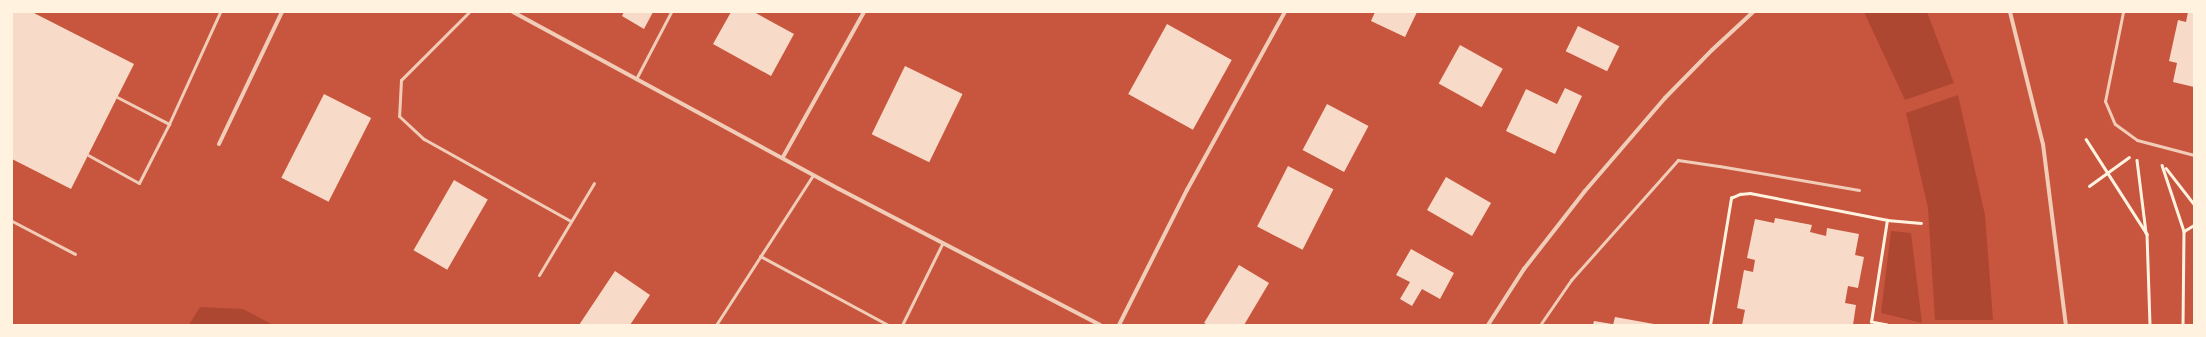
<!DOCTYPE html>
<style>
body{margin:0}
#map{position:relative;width:2206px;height:337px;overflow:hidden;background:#c8553d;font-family:"Times New Roman",serif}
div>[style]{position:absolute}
.green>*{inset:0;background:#ae4732}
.building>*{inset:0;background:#f7dbc8;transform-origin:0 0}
.path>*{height:2.5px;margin:-1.25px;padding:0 1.25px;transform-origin:1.25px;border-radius:1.25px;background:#fff3e0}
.service>*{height:3px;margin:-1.5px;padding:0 1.5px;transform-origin:1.5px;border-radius:1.5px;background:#f1ccb7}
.minor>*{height:4px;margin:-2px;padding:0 2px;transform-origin:2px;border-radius:2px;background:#f1ccb7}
span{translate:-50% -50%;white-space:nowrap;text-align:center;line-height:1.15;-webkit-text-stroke:4px #fff3e0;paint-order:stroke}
.frame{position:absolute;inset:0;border:13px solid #fff3e0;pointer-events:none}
</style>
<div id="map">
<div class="green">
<i style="clip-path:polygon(1864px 12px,1927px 12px,1954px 83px,1905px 100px)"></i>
<i style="clip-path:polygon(1958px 95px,1985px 215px,1993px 320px,1935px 320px,1928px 208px,1906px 113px)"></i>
<i style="clip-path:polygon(1891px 231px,1911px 233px,1922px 323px,1881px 313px)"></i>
<i style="clip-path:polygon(200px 307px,243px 309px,273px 325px,189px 325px)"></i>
</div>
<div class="building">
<i style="clip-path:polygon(12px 12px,32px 12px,134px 64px,71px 189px,12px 159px)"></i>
<i style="clip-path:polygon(624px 12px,653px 12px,644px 29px,622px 16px)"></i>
<i style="clip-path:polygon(731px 12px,754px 12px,794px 34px,771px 76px,713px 44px)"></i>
<i style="clip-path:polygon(1375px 12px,1417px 12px,1405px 37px,1371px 21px)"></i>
<i style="clip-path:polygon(2188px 12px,2194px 12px,2194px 87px,2173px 82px,2177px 63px,2169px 61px,2178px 20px,2186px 22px)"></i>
<i style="left:1167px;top:24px;width:74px;height:80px;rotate:29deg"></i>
<i style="left:1578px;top:26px;width:46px;height:28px;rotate:26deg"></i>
<i style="left:1460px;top:45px;width:49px;height:44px;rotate:29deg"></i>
<i style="left:905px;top:66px;width:64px;height:76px;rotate:26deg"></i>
<i style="clip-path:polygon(1565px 88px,1582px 96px,1555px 154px,1506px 131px,1526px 89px,1557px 104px)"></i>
<i style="left:324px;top:94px;width:53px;height:94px;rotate:27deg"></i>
<i style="left:1327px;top:104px;width:47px;height:52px;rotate:28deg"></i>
<i style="left:1288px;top:166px;width:51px;height:68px;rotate:27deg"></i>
<i style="left:1446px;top:177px;width:52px;height:38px;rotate:30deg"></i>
<i style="left:454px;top:180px;width:39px;height:81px;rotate:30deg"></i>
<i style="clip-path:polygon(1775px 218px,1812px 225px,1810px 232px,1826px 236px,1827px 228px,1859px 234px,1855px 255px,1864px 257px,1858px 288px,1848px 286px,1845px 303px,1856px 305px,1853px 325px,1742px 325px,1745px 310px,1737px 308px,1744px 270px,1753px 272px,1755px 260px,1747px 258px,1755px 219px,1774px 223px)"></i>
<i style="clip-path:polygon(1411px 249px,1454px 273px,1440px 299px,1422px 289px,1412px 306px,1400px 299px,1410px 282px,1396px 275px)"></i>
<i style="clip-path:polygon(1239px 265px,1269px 283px,1244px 325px,1208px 325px,1204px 323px)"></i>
<i style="clip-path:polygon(615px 271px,650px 295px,630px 325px,579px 325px)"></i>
<i style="clip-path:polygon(1615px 317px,1654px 324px,1654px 325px,1613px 325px)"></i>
<i style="clip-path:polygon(1594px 321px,1612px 324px,1612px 325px,1593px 325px)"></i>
</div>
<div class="path">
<i style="left:2086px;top:139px;width:113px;rotate:57.3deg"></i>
<i style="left:2147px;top:234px;width:91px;rotate:88.1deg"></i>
<i style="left:2137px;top:160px;width:73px;rotate:82.9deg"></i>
<i style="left:2162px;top:165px;width:70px;rotate:71.6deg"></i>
<i style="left:2184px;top:231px;width:94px;rotate:90.6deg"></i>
<i style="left:2166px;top:168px;width:46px;rotate:52.1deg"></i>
<i style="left:2089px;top:186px;width:49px;rotate:-35.9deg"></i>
<i style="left:2184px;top:231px;width:12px;rotate:-31deg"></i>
<i style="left:1710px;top:325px;width:129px;rotate:-80.6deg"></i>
<i style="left:1731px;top:198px;width:10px;rotate:-24deg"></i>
<i style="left:1740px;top:194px;width:10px;rotate:-6deg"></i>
<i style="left:1750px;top:193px;width:140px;rotate:11.1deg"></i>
<i style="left:1887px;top:325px;width:16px;rotate:-169deg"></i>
<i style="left:1871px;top:322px;width:103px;rotate:-81.1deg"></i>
<i style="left:1887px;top:220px;width:34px;rotate:5deg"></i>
</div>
<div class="service">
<i style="left:469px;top:12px;width:96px;rotate:135deg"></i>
<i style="left:401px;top:80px;width:36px;rotate:93deg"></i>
<i style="left:399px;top:116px;width:34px;rotate:43deg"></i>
<i style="left:424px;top:139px;width:168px;rotate:29.2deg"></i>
<i style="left:2123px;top:12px;width:91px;rotate:101.4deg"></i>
<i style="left:2105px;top:101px;width:25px;rotate:67deg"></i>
<i style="left:2115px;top:124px;width:27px;rotate:36deg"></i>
<i style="left:2137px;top:140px;width:59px;rotate:14.7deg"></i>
<i style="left:636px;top:79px;width:76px;rotate:-62.4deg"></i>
<i style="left:117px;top:97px;width:59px;rotate:27.4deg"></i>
<i style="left:88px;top:155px;width:58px;rotate:28.8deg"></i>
<i style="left:139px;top:183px;width:66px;rotate:-63deg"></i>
<i style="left:169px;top:124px;width:123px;rotate:-65.5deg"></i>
<i style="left:12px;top:221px;width:71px;rotate:27.6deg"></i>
<i style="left:760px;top:256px;width:145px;rotate:28.3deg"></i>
<i style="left:539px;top:275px;width:107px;rotate:-59.1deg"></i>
<i style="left:716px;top:325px;width:179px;rotate:-57.1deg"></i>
<i style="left:902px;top:325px;width:90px;rotate:-63.7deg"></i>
<i style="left:1540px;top:325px;width:55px;rotate:-55.4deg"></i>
<i style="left:1571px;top:280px;width:161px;rotate:-48.3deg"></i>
<i style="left:1678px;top:160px;width:41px;rotate:8.3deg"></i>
<i style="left:1719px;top:166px;width:142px;rotate:9.7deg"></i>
</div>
<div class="minor">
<i style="left:513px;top:12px;width:371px;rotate:28.5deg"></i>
<i style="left:839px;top:189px;width:294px;rotate:27.5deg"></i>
<i style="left:2010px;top:12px;width:136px;rotate:76deg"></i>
<i style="left:2043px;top:144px;width:182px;rotate:82.8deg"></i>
<i style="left:219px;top:144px;width:146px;rotate:-64.5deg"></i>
<i style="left:783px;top:157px;width:166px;rotate:-60.8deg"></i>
<i style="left:1119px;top:325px;width:151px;rotate:-63.3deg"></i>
<i style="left:1187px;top:190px;width:203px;rotate:-61.2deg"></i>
<i style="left:1488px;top:325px;width:67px;rotate:-57.3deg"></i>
<i style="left:1524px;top:269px;width:99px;rotate:-52deg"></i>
<i style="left:1585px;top:191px;width:123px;rotate:-49.3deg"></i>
<i style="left:1665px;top:98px;width:67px;rotate:-45.6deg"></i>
<i style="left:1712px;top:50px;width:56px;rotate:-42.8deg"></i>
</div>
<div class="frame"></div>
</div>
